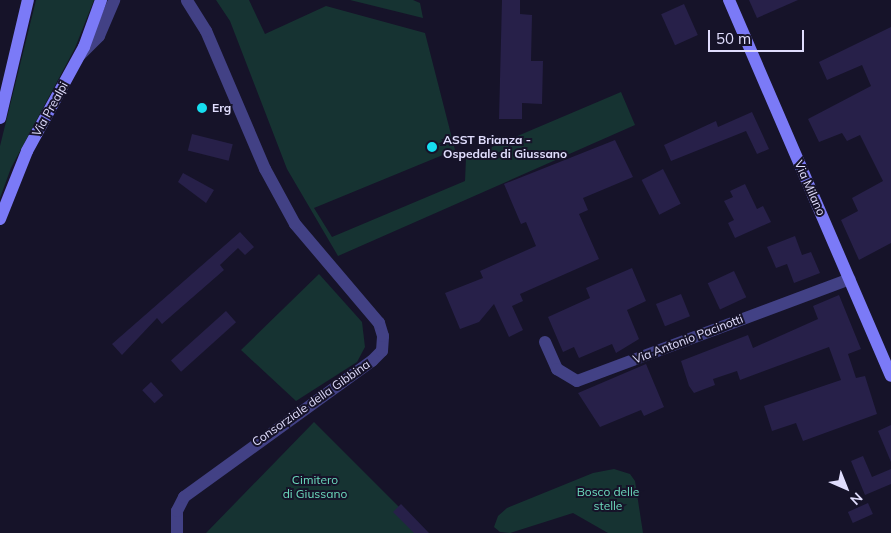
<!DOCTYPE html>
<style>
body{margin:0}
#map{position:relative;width:891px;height:533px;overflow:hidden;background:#161329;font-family:Mulish,sans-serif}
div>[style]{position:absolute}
.green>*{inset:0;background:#163332}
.building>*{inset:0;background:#272049;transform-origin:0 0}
.street>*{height:12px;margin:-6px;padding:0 6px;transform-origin:6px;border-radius:6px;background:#424185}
.secondary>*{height:12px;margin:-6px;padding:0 6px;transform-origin:6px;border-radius:6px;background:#7b7af7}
.dots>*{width:14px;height:14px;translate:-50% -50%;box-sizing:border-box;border:2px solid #161329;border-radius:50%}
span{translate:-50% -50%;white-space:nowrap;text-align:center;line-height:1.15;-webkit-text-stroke:4px #161329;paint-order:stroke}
.poi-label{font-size:12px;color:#e0ddfd;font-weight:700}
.left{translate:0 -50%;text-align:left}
.street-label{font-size:12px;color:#e0ddfd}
.park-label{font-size:12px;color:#6cdabd}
.north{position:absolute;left:821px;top:463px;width:50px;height:50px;-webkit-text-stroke:4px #161329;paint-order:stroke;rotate:136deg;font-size:14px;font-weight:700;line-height:20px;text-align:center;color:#e0ddfd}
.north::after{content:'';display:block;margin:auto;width:18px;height:22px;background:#e0ddfd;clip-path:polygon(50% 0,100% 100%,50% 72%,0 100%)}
.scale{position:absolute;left:708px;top:30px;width:96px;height:22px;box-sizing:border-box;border:2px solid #e0ddfd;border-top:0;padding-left:6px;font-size:15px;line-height:18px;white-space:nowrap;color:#e0ddfd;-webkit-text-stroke:4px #161329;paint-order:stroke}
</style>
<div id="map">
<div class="green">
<i style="clip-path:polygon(36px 0,94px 0,75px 48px,11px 168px,0 198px,0 146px)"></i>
<i style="clip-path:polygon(216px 0,249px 0,265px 34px,326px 6px,425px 33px,455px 150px,314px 208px,332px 237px,465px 181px,466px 158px,621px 92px,635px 125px,338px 256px,287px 169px,230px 21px)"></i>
<i style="clip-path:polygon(350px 0,413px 0,420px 3px,423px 18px)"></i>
<i style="clip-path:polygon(319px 274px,362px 322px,365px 347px,357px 362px,296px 401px,241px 350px)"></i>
<i style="clip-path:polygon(314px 422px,425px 533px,206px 533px)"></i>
<i style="clip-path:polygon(614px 469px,630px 474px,635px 481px,643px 533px,608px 533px,573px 513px,510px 533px,500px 532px,494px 527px,498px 516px,507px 508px,593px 473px)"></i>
</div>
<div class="building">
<i style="clip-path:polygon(502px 0,520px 0,520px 14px,532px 15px,531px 61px,543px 61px,542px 104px,522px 103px,522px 119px,499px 119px)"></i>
<i style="clip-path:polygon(749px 0,798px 0,757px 18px)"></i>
<i style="left:684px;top:4px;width:34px;height:25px;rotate:66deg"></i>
<i style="clip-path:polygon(891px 27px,891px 243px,859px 260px,841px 220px,858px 211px,852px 198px,883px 181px,860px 135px,847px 141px,842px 133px,819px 142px,808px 119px,871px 86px,862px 65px,827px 80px,819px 62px)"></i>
<i style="clip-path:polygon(752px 112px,769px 149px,757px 154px,746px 131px,671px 161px,664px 145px,716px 121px,718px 127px)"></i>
<i style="left:192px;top:134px;width:42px;height:17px;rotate:14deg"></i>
<i style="clip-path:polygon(615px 140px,633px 177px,583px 198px,588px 210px,579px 214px,599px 259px,520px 294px,523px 301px,512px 306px,523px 330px,509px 337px,494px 304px,479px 322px,460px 329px,445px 293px,483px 278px,480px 271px,536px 246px,526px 222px,521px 224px,504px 184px)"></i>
<i style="left:663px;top:169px;width:39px;height:24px;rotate:63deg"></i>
<i style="clip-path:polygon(183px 173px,214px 190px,206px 203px,178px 182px)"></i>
<i style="clip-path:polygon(745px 184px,757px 209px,763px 206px,771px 222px,735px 238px,728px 223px,734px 220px,724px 201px,733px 197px,730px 191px)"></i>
<i style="clip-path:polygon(240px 232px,254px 247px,245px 255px,238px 248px,220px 265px,224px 270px,162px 324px,157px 318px,122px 355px,112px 344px)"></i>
<i style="clip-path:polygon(795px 236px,802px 255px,811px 252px,820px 273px,794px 283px,787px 264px,776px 268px,767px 247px)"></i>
<i style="clip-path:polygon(632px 268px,646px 301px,627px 310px,639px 339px,616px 353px,612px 344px,579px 358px,574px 347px,563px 352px,548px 317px,590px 298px,586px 288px)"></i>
<i style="left:734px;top:271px;width:29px;height:29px;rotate:65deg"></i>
<i style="left:681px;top:294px;width:24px;height:27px;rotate:68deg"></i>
<i style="clip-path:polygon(839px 295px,861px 349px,848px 354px,856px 378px,865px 376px,877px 414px,803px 441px,796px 423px,772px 431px,764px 406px,841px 380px,829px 347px,740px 380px,737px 371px,713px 379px,715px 385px,694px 393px,689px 386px,681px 361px,748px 335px,753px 348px,818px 319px,813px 306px)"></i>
<i style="left:226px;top:311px;width:15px;height:74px;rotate:48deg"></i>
<i style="clip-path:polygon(646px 364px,664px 407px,644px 416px,641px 410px,600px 427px,578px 393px)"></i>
<i style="left:151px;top:382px;width:18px;height:12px;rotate:47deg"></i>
<i style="clip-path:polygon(891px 425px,891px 462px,878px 431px)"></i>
<i style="clip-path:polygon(863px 456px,872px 477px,891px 469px,891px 484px,865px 495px,851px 461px)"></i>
<i style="left:868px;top:503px;width:12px;height:22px;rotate:66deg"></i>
<i style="clip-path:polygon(401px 504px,429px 533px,414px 533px,393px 512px)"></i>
</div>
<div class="street">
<i style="left:80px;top:55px;width:27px;rotate:-45deg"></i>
<i style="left:99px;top:36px;width:39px;rotate:-67deg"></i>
<i style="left:545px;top:342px;width:30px;rotate:66deg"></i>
<i style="left:557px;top:369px;width:23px;rotate:31deg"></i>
<i style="left:577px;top:381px;width:291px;rotate:-20.5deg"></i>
<i style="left:177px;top:533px;width:22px;rotate:-90deg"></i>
<i style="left:177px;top:511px;width:16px;rotate:-63deg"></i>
<i style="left:184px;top:497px;width:232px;rotate:-35.9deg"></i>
<i style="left:372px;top:361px;width:14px;rotate:-45deg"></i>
<i style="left:382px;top:351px;width:15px;rotate:-86deg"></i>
<i style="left:383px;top:336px;width:14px;rotate:-107deg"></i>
<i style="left:379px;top:323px;width:130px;rotate:-130.3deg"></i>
<i style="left:295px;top:224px;width:63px;rotate:-118.6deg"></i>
<i style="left:265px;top:169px;width:150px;rotate:-113.1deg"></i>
<i style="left:206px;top:31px;width:36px;rotate:-122deg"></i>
</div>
<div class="secondary">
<i style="left:729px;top:0;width:409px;rotate:66.7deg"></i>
<i style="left:0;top:118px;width:121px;rotate:-76.7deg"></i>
<i style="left:0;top:219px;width:73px;rotate:-68.3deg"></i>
<i style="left:27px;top:151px;width:119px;rotate:-61.3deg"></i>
<i style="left:84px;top:47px;width:50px;rotate:-70.1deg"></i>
</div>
<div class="dots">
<i style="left:202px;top:108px;background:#16def0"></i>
<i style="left:432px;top:147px;background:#16def0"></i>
</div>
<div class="poi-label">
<span class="left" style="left:212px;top:108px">Erg</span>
<span class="left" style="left:443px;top:147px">ASST Brianza -<br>Ospedale di Giussano</span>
</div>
<div class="street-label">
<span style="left:50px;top:109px;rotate:-61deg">Via Prealpi</span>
<span style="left:810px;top:188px;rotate:66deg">Via Milano</span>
<span style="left:688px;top:339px;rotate:-21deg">Via Antonio Pacinotti</span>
<span style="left:311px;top:403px;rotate:-35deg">Consorziale della Gibbina</span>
</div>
<div class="park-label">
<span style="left:315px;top:487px">Cimitero<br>di Giussano</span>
<span style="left:608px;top:499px">Bosco delle<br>stelle</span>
</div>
<div class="north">N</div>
<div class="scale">50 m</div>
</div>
